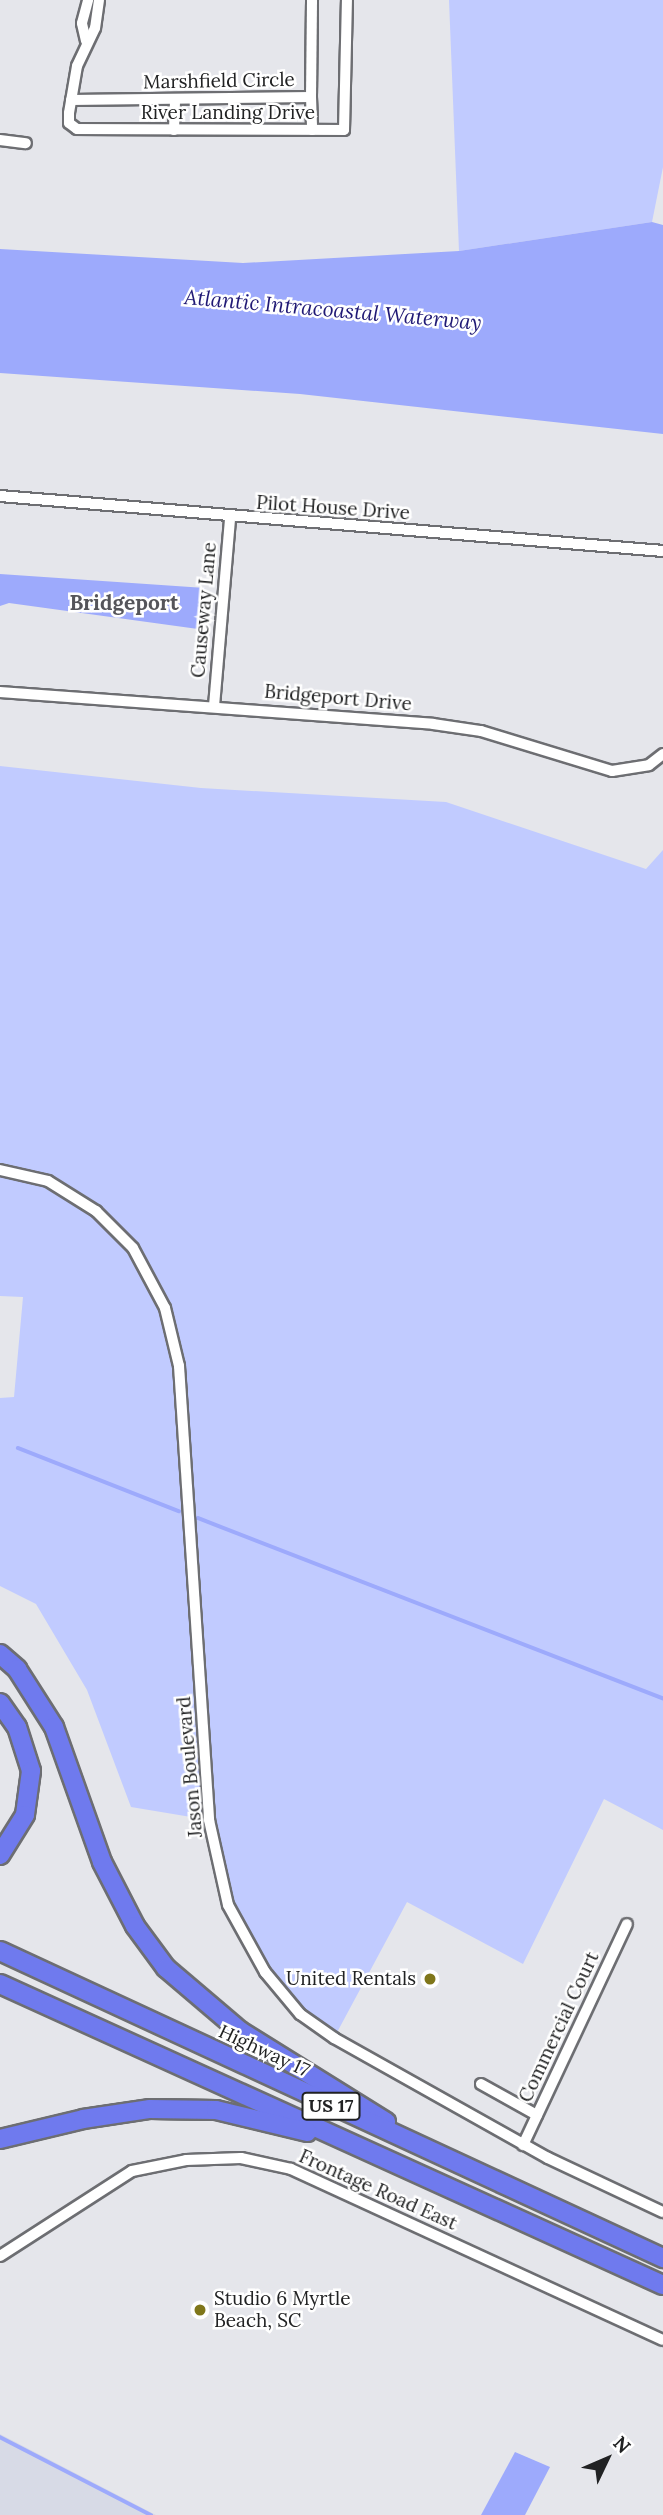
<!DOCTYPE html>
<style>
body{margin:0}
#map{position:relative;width:663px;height:2515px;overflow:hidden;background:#e5e6eb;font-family:Lora,serif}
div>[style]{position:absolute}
.built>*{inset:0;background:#d7dae6}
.green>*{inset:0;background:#c1cbff}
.water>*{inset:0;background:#9daafc}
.stream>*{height:3.5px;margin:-1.75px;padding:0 1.75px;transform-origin:1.75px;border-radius:1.75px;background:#9daafc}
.roads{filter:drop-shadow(2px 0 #6d6e72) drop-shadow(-2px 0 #6d6e72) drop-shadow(0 2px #6d6e72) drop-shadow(0 -2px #6d6e72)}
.street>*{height:10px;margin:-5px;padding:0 5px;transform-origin:5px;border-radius:5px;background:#fff}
.highway>*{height:18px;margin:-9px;padding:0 9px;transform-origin:9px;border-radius:9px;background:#6f7aee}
.dots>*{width:19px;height:19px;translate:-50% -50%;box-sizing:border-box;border:4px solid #fff;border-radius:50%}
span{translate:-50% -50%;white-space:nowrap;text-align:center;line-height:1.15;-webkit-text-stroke:5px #fff;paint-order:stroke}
.shield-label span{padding:2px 5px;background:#fff;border:2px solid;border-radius:5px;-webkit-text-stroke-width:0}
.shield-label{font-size:18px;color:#212223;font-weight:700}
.street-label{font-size:19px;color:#212223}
.poi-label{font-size:19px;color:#212223}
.right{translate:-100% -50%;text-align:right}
.left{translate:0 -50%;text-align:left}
.water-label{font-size:21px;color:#201975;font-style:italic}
.neighbourhood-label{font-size:21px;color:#55555a;font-weight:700}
.north{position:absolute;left:572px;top:2424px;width:70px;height:70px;-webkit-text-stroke:5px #fff;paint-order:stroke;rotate:46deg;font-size:19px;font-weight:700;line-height:28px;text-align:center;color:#212223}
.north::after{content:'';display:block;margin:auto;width:24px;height:32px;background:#212223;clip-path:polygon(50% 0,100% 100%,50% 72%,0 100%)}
</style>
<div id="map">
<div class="built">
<i style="clip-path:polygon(0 2434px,156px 2515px,0 2515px)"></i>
</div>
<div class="green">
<i style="clip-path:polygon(449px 0,663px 0,663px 167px,652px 222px,459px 251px)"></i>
<i style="clip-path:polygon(0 766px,201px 788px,446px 802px,646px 869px,663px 850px,663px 1830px,604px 1799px,523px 1964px,407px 1902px,334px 2038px,300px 2014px,265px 1972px,228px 1905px,209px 1820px,131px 1807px,87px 1690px,36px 1604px,0 1586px,0 1398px,14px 1397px,23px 1297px,0 1296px)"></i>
</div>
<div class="water">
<i style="clip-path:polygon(652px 222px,663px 225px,663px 434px,300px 394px,0 373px,0 249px,243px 263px,459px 251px)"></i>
<i style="clip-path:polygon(0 574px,205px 588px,198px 629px,9px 603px,0 606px)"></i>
<i style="clip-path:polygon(515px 2452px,550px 2467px,525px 2515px,481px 2515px)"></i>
</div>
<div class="stream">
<i style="left:18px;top:1448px;width:173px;rotate:21.4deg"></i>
<i style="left:198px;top:1518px;width:499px;rotate:21.2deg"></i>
<i style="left:0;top:2437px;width:170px;rotate:27.3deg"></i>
</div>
<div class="roads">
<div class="street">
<i style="left:99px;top:0;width:28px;rotate:98deg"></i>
<i style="left:95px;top:28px;width:42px;rotate:115.3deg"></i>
<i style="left:77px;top:66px;width:48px;rotate:99.7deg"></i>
<i style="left:69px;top:113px;width:10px;rotate:90deg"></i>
<i style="left:69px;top:123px;width:10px;rotate:37deg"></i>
<i style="left:77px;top:129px;width:267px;rotate:0.2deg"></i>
<i style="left:344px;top:130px;width:130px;rotate:-88.7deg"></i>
<i style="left:86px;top:41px;width:18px;rotate:-103deg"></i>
<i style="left:82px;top:23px;width:24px;rotate:-75deg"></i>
<i style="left:311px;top:97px;width:33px;rotate:88deg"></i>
<i style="left:71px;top:100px;width:240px;rotate:-0.7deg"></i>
<i style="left:311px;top:97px;width:97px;rotate:-89.4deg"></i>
<i style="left:174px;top:130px;width:31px;rotate:-88deg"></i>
<i style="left:0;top:140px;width:26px;rotate:7deg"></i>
<i style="left:0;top:496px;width:665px;rotate:4.74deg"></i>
<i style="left:0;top:692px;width:434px;rotate:4.2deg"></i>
<i style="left:433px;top:724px;width:49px;rotate:8.3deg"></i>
<i style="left:481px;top:731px;width:137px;rotate:17deg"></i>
<i style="left:612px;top:771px;width:37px;rotate:-9deg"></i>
<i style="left:649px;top:765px;width:18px;rotate:-38deg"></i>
<i style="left:214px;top:706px;width:189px;rotate:-85.1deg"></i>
<i style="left:0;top:1170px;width:49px;rotate:12.9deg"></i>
<i style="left:48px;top:1181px;width:57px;rotate:32deg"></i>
<i style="left:96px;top:1211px;width:52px;rotate:45deg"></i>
<i style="left:133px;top:1248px;width:68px;rotate:61.9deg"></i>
<i style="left:165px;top:1308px;width:60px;rotate:76.4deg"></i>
<i style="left:179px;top:1366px;width:455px;rotate:86.2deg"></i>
<i style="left:209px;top:1820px;width:87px;rotate:77.4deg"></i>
<i style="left:228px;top:1905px;width:77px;rotate:61.1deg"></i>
<i style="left:265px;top:1972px;width:55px;rotate:50.2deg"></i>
<i style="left:300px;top:2014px;width:42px;rotate:35.2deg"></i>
<i style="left:334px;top:2038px;width:245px;rotate:29.3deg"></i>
<i style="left:548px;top:2158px;width:127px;rotate:25.2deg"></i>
<i style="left:481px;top:2084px;width:64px;rotate:29deg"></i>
<i style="left:523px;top:2145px;width:244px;rotate:-64.8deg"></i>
<i style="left:0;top:2256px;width:157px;rotate:-32.8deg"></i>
<i style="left:132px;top:2171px;width:55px;rotate:-11.5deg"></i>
<i style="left:186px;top:2160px;width:55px;rotate:-2.1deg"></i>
<i style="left:241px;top:2158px;width:51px;rotate:12.4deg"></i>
<i style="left:291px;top:2169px;width:409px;rotate:24.7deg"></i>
</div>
<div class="highway">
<i style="left:0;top:1654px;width:23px;rotate:41deg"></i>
<i style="left:17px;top:1669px;width:69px;rotate:57.5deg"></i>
<i style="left:54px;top:1727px;width:143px;rotate:70.4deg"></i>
<i style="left:102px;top:1862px;width:72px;rotate:62.7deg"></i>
<i style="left:135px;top:1926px;width:52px;rotate:53.6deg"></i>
<i style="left:166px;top:1968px;width:97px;rotate:40.4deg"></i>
<i style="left:240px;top:2031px;width:172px;rotate:31.9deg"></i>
<i style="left:0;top:1703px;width:29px;rotate:55deg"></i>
<i style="left:17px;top:1727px;width:46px;rotate:72.3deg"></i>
<i style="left:31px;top:1771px;width:44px;rotate:97.8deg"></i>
<i style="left:25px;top:1815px;width:47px;rotate:122deg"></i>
<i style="left:0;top:1951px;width:731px;rotate:24.85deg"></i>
<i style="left:0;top:1984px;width:728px;rotate:24.42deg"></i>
<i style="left:0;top:2139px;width:85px;rotate:-13.5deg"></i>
<i style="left:83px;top:2119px;width:68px;rotate:-8.5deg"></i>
<i style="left:150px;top:2109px;width:66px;rotate:0.9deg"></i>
<i style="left:216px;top:2110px;width:94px;rotate:13.6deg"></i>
</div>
</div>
<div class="dots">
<i style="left:430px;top:1979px;background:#7f761a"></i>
<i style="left:200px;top:2310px;background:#7f761a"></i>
</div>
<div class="shield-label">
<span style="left:331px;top:2106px">US 17</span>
</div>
<div class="street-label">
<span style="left:219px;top:81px;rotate:-1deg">Marshfield Circle</span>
<span style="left:228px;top:113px">River Landing Drive</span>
<span style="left:333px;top:508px;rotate:4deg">Pilot House Drive</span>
<span style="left:204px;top:610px;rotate:-85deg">Causeway Lane</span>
<span style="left:338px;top:698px;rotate:5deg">Bridgeport Drive</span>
<span style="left:190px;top:1767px;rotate:-95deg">Jason Boulevard</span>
<span style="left:559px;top:2027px;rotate:-65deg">Commercial Court</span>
<span style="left:264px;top:2051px;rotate:25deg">Highway 17</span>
<span style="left:378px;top:2190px;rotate:24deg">Frontage Road East</span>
</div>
<div class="poi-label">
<span class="right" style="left:416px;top:1979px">United Rentals</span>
<span class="left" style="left:214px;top:2310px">Studio 6 Myrtle<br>Beach, SC</span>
</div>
<div class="water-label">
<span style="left:333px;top:310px;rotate:5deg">Atlantic Intracoastal Waterway</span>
</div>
<div class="neighbourhood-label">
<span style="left:124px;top:603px">Bridgeport</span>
</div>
<div class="north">N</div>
</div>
